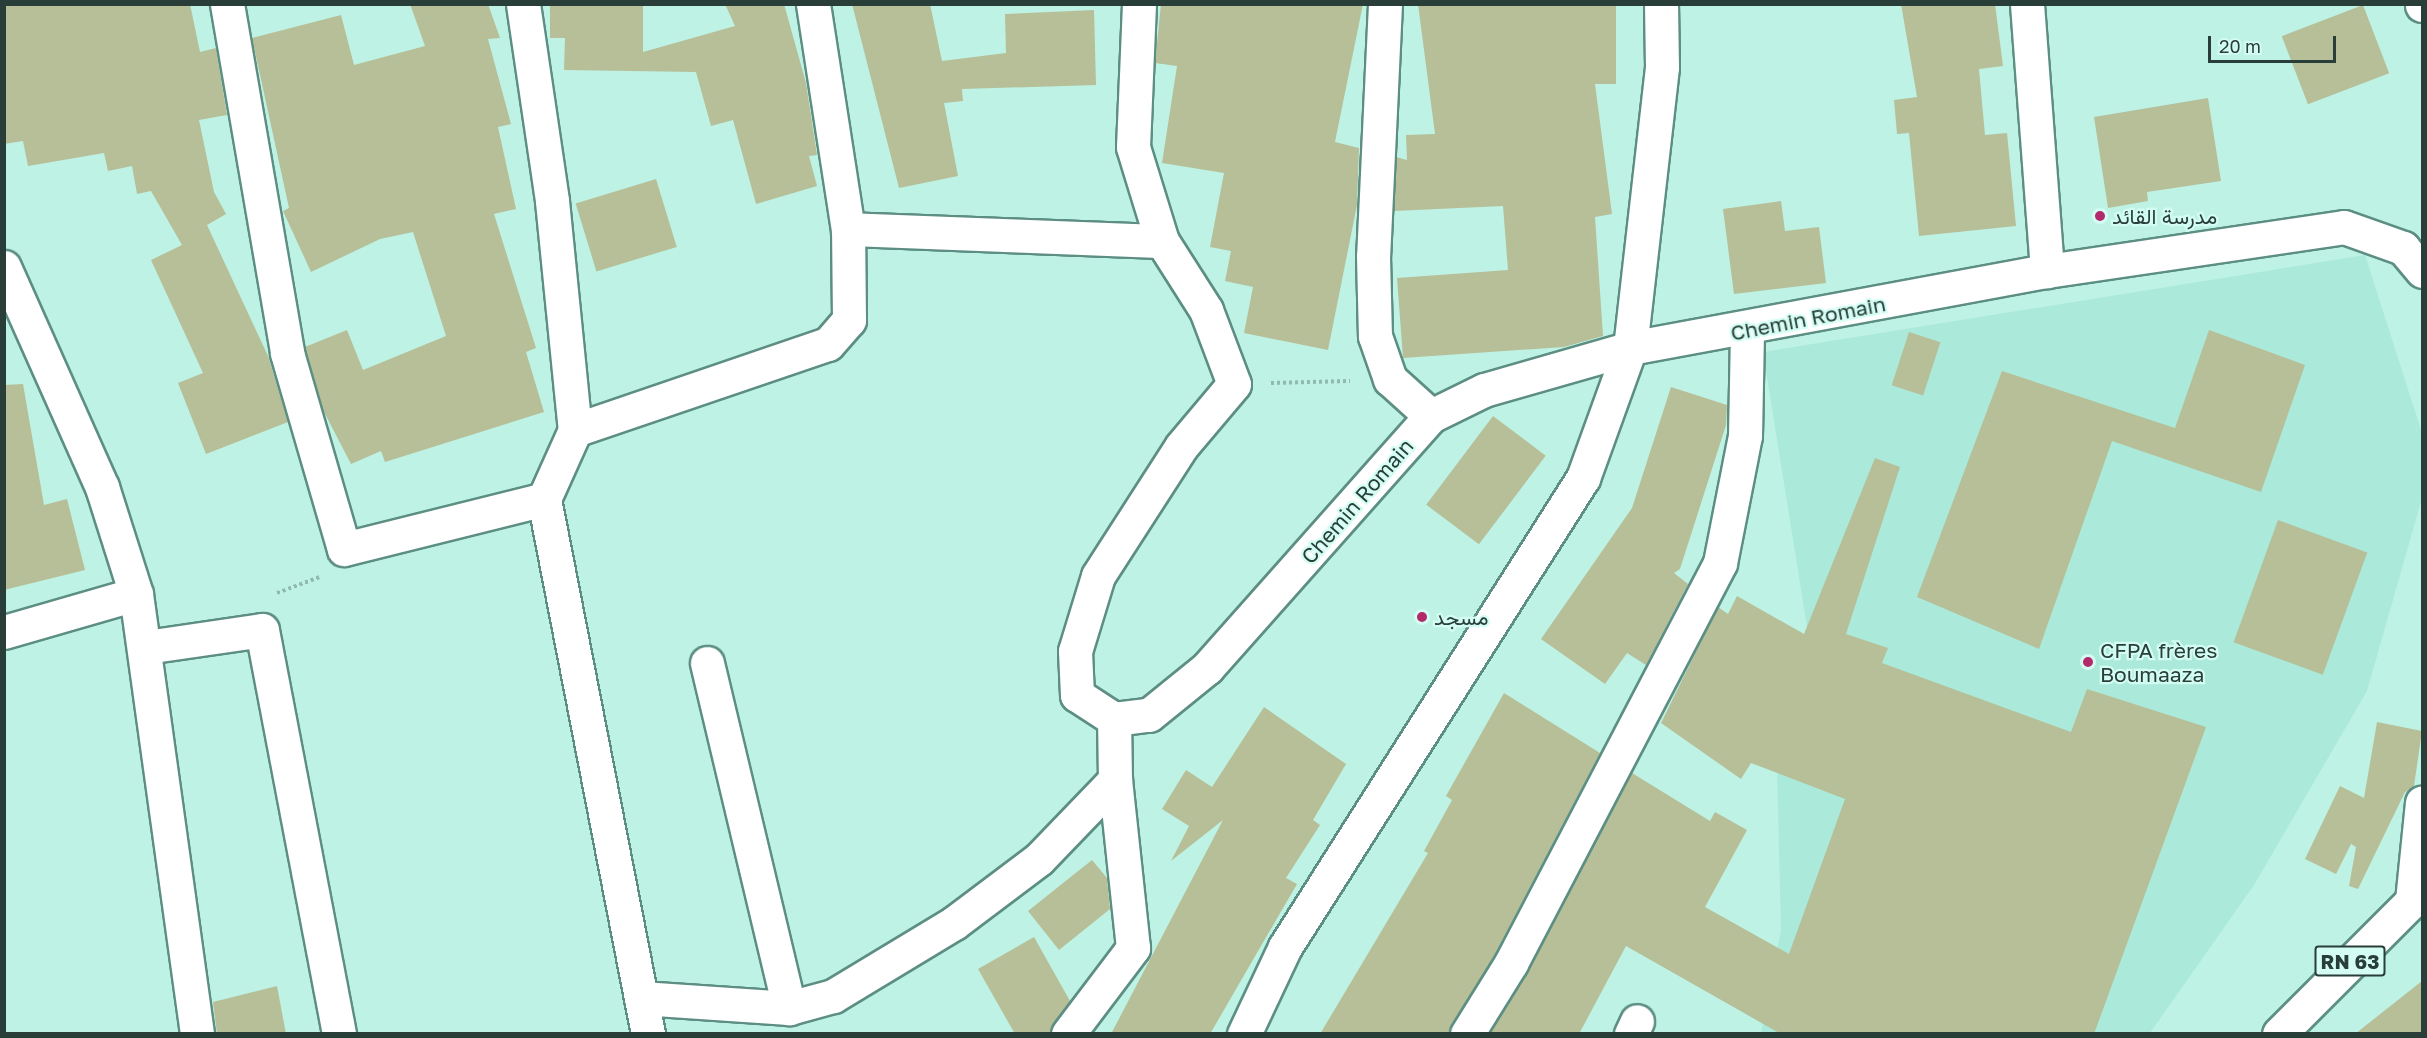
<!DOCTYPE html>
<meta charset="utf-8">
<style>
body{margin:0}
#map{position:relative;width:2427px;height:1038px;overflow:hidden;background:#bef2e5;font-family:"Golos Text",Vazirmatn,sans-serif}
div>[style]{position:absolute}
.built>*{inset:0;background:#abe9da}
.building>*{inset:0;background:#b6bf97;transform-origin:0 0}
.path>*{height:4px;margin-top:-2px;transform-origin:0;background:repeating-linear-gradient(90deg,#90bab0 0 3px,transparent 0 6px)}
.roads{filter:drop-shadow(2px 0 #5d8e83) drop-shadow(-2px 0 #5d8e83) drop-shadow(0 2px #5d8e83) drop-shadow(0 -2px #5d8e83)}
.street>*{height:33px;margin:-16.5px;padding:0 16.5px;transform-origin:16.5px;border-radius:16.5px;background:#fff}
.secondary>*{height:33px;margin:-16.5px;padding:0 16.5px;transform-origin:16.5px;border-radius:16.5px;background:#fff}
.primary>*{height:33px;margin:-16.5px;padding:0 16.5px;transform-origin:16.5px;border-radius:16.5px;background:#fff}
.dots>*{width:16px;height:16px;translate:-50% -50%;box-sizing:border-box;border:3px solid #d3fdf2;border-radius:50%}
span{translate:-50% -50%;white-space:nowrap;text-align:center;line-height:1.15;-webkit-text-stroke:4.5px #d3fdf2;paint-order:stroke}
.shield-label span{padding:2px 4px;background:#d3fdf2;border:2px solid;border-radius:4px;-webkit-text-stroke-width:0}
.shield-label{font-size:20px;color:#293e39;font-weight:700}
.poi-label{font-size:21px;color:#293e39}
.left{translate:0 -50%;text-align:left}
.street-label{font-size:21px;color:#293e39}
.frame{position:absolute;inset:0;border:6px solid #293e39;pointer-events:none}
.scale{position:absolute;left:2208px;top:36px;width:128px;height:27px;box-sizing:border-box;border:3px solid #293e39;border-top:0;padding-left:8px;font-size:18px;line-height:21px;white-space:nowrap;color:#293e39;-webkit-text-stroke:4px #d3fdf2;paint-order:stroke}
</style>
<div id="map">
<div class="built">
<i style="clip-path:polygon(2365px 255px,2422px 433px,2422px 498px,2367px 691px,2254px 885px,2150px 1033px,1761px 1034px,1781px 930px,1777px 768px,1808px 633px,1763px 352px)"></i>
</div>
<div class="building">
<i style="clip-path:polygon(4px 4px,190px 4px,200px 52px,216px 48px,227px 115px,199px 120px,214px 192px,226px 214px,207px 225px,268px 356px,288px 422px,206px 454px,178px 383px,203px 373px,151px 260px,182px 245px,151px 191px,137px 194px,132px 166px,108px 171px,104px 153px,28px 166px,23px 141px,4px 144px)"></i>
<i style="clip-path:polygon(410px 4px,488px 4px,500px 38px,488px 39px,511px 124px,498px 127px,516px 209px,494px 214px,536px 348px,526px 352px,544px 412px,385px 462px,381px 451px,351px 464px,322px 408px,305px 347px,347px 330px,363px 370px,446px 336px,413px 232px,380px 239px,311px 272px,283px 211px,289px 208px,252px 38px,341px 15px,354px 65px,425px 46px)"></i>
<i style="clip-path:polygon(550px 4px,643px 4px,643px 52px,735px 26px,725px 4px,784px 4px,806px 83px,817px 155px,809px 156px,817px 186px,756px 204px,733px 120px,711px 126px,696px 72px,564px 70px,565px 38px,550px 38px)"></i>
<i style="clip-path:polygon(852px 4px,930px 4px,942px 61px,1006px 53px,1005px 14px,1094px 10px,1096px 85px,962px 89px,963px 101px,944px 103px,958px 176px,899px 188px)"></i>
<i style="clip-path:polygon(1161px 4px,1363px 4px,1335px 142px,1359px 148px,1357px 205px,1328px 350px,1244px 333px,1253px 287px,1225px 281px,1231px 251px,1210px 247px,1224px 173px,1162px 163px,1177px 66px,1155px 63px)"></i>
<i style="clip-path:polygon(1418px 4px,1616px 4px,1616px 84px,1595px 84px,1612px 214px,1595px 217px,1603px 336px,1564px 347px,1403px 358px,1397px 278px,1508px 270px,1503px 206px,1394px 211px,1396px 157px,1407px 160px,1406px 135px,1435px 134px)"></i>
<i style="clip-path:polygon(1901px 4px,1995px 4px,2003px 66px,1979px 69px,1985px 135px,2007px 133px,2016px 226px,1919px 236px,1909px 133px,1897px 134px,1894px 100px,1917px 97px)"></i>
<i style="left:2363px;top:5px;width:73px;height:87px;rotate:69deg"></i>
<i style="clip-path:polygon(2208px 98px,2221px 181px,2147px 192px,2148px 201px,2108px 208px,2094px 117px)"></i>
<i style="left:656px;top:179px;width:71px;height:84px;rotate:73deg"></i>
<i style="clip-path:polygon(1781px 201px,1785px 231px,1819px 227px,1826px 283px,1734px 294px,1723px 209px)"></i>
<i style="clip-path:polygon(2209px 330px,2305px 365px,2261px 492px,2112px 441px,2039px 649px,1917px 597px,2002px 371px,2175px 428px)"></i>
<i style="left:1909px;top:332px;width:33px;height:56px;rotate:18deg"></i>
<i style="clip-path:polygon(23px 384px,44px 505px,67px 499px,85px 570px,4px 590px,4px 385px)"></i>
<i style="clip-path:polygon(1671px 387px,1727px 405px,1726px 425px,1680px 569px,1674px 573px,1688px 584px,1646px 665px,1627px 653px,1605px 684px,1541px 639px,1632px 508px)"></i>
<i style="left:1493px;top:416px;width:66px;height:111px;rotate:37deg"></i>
<i style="clip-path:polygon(1875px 458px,1900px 467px,1846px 634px,1888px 648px,1882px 663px,2071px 732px,2087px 689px,2206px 727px,2094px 1034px,1781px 1034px,1626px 946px,1579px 1034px,1489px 1034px,1632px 773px,1710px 821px,1715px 812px,1747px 830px,1705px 907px,1789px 954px,1845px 799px,1751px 763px,1741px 779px,1661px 723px,1718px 607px,1728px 614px,1737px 596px,1804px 634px)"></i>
<i style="left:2278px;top:520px;width:95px;height:130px;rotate:20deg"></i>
<i style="clip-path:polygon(1504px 693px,1600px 753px,1495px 954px,1448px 1034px,1320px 1034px,1428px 853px,1424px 851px,1452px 800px,1446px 796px)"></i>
<i style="clip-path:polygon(1264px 707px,1346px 764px,1313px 820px,1320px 825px,1286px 878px,1297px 884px,1210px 1034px,1111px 1034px,1223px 820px,1171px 861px,1189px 826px,1162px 809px,1186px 770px,1212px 787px)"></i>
<i style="clip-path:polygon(2377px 722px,2422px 731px,2414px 786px,2405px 792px,2358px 889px,2349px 886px,2356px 847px,2351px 844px,2336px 874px,2305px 859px,2340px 786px,2364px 798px)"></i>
<i style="clip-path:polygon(1092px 860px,1107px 878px,1110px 909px,1059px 950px,1028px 911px)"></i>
<i style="clip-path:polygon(1034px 937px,1070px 1001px,1050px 1033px,1015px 1034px,978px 969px)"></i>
<i style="clip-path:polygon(2422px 981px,2422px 1034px,2355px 1034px)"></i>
<i style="clip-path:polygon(277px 986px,286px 1034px,217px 1034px,213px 1002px)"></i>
</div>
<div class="path">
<i style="left:1271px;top:383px;width:79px;rotate:-1.5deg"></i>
<i style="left:277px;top:593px;width:46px;rotate:-20.4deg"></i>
</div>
<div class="roads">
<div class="street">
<i style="left:227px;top:4px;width:354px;rotate:80.2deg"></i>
<i style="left:287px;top:353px;width:204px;rotate:73.8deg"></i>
<i style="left:344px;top:549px;width:206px;rotate:-14deg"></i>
<i style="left:523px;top:4px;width:199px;rotate:81.6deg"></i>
<i style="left:552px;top:201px;width:230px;rotate:84.3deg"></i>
<i style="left:575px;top:430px;width:76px;rotate:114.2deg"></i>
<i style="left:544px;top:499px;width:545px;rotate:79deg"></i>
<i style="left:813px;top:4px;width:228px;rotate:81.2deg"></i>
<i style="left:848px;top:229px;width:314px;rotate:2.2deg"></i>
<i style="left:1385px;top:4px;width:252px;rotate:92.7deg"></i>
<i style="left:1373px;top:256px;width:80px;rotate:88.6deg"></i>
<i style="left:1375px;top:336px;width:46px;rotate:70.8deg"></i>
<i style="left:1390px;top:379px;width:55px;rotate:42.1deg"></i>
<i style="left:2027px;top:4px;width:268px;rotate:85.7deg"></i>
<i style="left:2422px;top:4px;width:1px;rotate:90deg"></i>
<i style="left:4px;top:267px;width:241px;rotate:66deg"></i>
<i style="left:102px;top:487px;width:112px;rotate:72.4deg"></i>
<i style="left:136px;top:594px;width:444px;rotate:82.1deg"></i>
<i style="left:575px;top:430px;width:267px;rotate:-18.8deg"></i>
<i style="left:828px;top:344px;width:32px;rotate:-49deg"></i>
<i style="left:849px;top:320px;width:91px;rotate:-90.6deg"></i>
<i style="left:4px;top:632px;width:137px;rotate:-16.1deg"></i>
<i style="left:146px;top:647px;width:117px;rotate:-8.3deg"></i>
<i style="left:262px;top:630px;width:411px;rotate:79.2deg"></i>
<i style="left:707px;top:663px;width:355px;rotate:76.6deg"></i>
<i style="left:641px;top:998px;width:148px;rotate:3.9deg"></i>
<i style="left:789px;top:1008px;width:46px;rotate:-15.3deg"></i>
<i style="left:833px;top:996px;width:141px;rotate:-31.1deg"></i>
<i style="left:954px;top:923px;width:106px;rotate:-37deg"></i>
<i style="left:1039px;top:859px;width:110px;rotate:-46.1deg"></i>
<i style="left:1068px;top:1034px;width:108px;rotate:-52.9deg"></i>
<i style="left:1133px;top:948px;width:169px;rotate:-96.1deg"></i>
<i style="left:1115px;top:780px;width:61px;rotate:-90.9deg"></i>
<i style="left:1244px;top:1034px;width:96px;rotate:-64.8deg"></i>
<i style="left:1285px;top:947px;width:556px;rotate:-57.57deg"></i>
<i style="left:1583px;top:478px;width:138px;rotate:-70.1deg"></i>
<i style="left:1630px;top:348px;width:283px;rotate:-83.5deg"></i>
<i style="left:1662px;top:67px;width:63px;rotate:-90.9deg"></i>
<i style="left:1467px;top:1034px;width:84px;rotate:-58.2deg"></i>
<i style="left:1511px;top:963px;width:451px;rotate:-62.4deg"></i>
<i style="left:1720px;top:563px;width:129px;rotate:-78.9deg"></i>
<i style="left:1745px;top:436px;width:106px;rotate:-88.9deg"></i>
<i style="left:1631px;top:1034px;width:14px;rotate:-65deg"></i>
</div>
<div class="secondary">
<i style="left:1139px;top:4px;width:143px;rotate:92.4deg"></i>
<i style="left:1133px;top:147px;width:98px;rotate:72.9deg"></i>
<i style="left:1162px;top:241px;width:82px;rotate:57.5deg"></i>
<i style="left:1206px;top:310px;width:79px;rotate:69.3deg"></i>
<i style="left:1234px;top:384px;width:82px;rotate:130.1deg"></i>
<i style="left:1181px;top:447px;width:153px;rotate:122.8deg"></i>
<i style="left:1098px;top:576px;width:78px;rotate:107deg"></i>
<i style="left:1075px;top:651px;width:44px;rotate:87.4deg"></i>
<i style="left:1077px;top:695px;width:44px;rotate:33deg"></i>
<i style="left:1114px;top:719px;width:35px;rotate:-7deg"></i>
<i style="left:1149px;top:715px;width:75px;rotate:-39deg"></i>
<i style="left:1207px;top:668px;width:337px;rotate:-48.4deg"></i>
<i style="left:1431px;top:416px;width:59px;rotate:-26.1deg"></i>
<i style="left:1484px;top:390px;width:152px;rotate:-16deg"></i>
<i style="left:1630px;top:348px;width:424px;rotate:-10.5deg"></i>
<i style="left:2047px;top:271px;width:300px;rotate:-8.4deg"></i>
<i style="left:2344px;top:227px;width:63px;rotate:19.6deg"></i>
<i style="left:2403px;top:248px;width:30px;rotate:50deg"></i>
<i style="left:2412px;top:901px;width:99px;rotate:-84.2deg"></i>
</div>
<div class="primary">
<i style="left:2279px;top:1034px;width:202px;rotate:-45deg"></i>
</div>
</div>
<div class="dots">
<i style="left:2100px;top:216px;background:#b32969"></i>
<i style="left:1422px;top:617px;background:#b32969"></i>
<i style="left:2088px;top:662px;background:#b32969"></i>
</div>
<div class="shield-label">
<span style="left:2350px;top:961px">RN 63</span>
</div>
<div class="poi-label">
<span class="left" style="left:2112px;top:216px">مدرسة القائد</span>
<span class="left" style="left:1434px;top:617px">مسجد</span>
<span class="left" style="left:2100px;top:662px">CFPA frères<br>Boumaaza</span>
</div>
<div class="street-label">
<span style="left:1808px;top:318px;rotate:-11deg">Chemin Romain</span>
<span style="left:1357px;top:501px;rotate:-49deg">Chemin Romain</span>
</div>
<div class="frame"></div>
<div class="scale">20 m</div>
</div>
